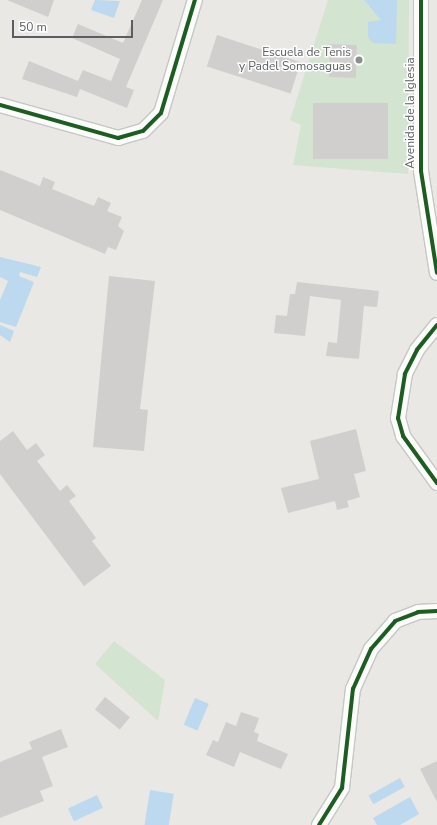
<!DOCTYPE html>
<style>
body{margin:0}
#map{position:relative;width:437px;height:825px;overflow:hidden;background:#e9e8e4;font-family:"Nunito Sans",sans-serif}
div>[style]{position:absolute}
.green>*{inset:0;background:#d3e4d1}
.water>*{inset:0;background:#bcd9ef;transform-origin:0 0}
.building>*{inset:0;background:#d0cfcd;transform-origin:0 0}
.roads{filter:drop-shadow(1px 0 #c6c6c6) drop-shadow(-1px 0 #c6c6c6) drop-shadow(0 1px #c6c6c6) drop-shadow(0 -1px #c6c6c6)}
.street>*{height:14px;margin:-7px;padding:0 7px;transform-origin:7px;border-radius:7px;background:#fcfcfb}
.cycleway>*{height:4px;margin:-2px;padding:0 2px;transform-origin:2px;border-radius:2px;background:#1b5e20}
.dots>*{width:11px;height:11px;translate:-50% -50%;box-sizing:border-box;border:2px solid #fff;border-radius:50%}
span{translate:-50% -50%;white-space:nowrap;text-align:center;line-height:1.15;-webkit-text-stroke:3px #fff;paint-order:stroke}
.poi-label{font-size:12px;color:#5a5d61}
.right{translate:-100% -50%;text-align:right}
.street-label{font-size:12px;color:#5a5d61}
.scale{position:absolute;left:12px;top:20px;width:121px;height:18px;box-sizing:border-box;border:2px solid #5a5d61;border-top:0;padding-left:5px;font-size:12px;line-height:14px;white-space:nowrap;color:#5a5d61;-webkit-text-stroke:3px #fff;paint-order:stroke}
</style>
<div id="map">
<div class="green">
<i style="clip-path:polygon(328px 0,409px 0,408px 174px,293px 165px,301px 125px,290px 120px)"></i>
<i style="clip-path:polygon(114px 641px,165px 680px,158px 721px,95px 664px)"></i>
</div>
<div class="water">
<i style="clip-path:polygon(95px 0,120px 1px,114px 18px,91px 10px)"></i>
<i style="clip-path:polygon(364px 0,397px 0,396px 44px,373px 43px,368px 37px,368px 22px,381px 20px)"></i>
<i style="clip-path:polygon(0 257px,41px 267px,37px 277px,20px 272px,19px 276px,34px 282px,16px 327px,0 322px,0 300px,8px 281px,0 277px)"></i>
<i style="clip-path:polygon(0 325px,14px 331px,10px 342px,0 335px)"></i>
<i style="left:195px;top:698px;width:15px;height:29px;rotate:23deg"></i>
<i style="left:400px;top:778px;width:10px;height:36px;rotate:61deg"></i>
<i style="left:150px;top:790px;width:24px;height:36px;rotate:9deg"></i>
<i style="left:97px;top:795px;width:14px;height:32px;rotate:65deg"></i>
<i style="clip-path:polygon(410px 797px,419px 814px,400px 825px,377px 825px,373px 818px)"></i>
</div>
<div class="building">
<i style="clip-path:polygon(7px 0,54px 0,48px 17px)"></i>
<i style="clip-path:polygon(142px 0,163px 0,126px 87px,134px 90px,127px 108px,80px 89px,77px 97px,22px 79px,29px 61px,78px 81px,83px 70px,111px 81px,120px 59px,72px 38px,78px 24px,123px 43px)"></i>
<i style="left:217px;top:35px;width:88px;height:33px;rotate:18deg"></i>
<i style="left:330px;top:44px;width:27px;height:33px;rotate:2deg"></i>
<i style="left:313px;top:103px;width:75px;height:56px"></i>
<i style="clip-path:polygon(0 170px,40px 186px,43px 177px,55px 182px,52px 189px,94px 206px,98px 197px,111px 203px,107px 211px,122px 217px,118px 226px,124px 231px,116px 250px,108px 247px,105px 254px,0 210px)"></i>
<i style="clip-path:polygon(109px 276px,155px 281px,140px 409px,148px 410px,144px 451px,93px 447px)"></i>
<i style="clip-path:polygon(297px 282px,379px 291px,377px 307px,364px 306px,359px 359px,326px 356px,328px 342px,337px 343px,341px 300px,310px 296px,305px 336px,274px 333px,276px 315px,287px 316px,290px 294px,295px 294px)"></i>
<i style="clip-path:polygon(356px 429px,366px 471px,354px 474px,360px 497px,347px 501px,349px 507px,337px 510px,335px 501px,288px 513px,281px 488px,319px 479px,310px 441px)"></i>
<i style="clip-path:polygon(13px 431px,27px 450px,36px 443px,45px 455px,37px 461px,60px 491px,67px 485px,76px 496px,69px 501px,96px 538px,92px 541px,111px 566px,84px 586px,0 474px,0 441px)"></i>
<i style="left:105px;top:697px;width:32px;height:16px;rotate:39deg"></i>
<i style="clip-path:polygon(241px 712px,259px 718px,254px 732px,259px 734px,257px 741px,288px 754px,281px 769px,240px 752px,234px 767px,206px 755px,213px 740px,218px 742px,226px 722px,236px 726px)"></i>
<i style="clip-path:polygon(61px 729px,68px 747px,42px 757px,53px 786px,40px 791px,44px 801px,0 818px,0 762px,32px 749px,29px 742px)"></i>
<i style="clip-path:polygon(437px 761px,437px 802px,420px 769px)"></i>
</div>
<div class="roads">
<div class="street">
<i style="left:421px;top:0;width:171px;rotate:90deg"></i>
<i style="left:421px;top:171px;width:103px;rotate:81.1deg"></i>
<i style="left:0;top:105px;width:123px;rotate:15.6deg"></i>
<i style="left:118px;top:138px;width:26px;rotate:-16deg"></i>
<i style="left:143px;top:131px;width:25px;rotate:-45deg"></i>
<i style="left:161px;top:113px;width:118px;rotate:-73.3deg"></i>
<i style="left:437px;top:325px;width:32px;rotate:129deg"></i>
<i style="left:417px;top:350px;width:27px;rotate:117deg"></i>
<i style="left:405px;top:374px;width:45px;rotate:99deg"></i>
<i style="left:398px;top:418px;width:19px;rotate:74deg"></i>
<i style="left:403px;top:436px;width:58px;rotate:54.1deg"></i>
<i style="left:319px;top:825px;width:44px;rotate:-58.1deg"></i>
<i style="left:342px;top:788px;width:100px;rotate:-83.7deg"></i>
<i style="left:353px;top:689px;width:44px;rotate:-65.8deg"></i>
<i style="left:371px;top:649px;width:37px;rotate:-49deg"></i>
<i style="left:395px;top:621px;width:25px;rotate:-21deg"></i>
<i style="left:418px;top:612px;width:19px;rotate:-3deg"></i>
</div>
</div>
<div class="cycleway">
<i style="left:421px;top:0;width:171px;rotate:90deg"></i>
<i style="left:421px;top:171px;width:103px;rotate:81.1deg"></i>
<i style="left:0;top:105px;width:123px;rotate:15.6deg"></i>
<i style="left:118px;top:138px;width:26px;rotate:-16deg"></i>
<i style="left:143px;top:131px;width:25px;rotate:-45deg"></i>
<i style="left:161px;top:113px;width:118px;rotate:-73.3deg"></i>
<i style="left:437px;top:325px;width:32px;rotate:129deg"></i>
<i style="left:417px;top:350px;width:27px;rotate:117deg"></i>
<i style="left:405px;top:374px;width:45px;rotate:99deg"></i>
<i style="left:398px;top:418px;width:19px;rotate:74deg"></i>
<i style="left:403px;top:436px;width:58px;rotate:54.1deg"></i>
<i style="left:319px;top:825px;width:44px;rotate:-58.1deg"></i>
<i style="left:342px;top:788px;width:100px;rotate:-83.7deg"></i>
<i style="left:353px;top:689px;width:44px;rotate:-65.8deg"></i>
<i style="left:371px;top:649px;width:37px;rotate:-49deg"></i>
<i style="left:395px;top:621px;width:25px;rotate:-21deg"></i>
<i style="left:418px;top:612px;width:19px;rotate:-3deg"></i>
</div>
<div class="dots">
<i style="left:359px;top:60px;background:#8c8e8f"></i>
</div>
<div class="poi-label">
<span class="right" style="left:351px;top:60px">Escuela de Tenis<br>y Padel Somosaguas</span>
</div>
<div class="street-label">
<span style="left:411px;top:113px;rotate:-90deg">Avenida de la Iglesia</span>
</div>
<div class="scale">50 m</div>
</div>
